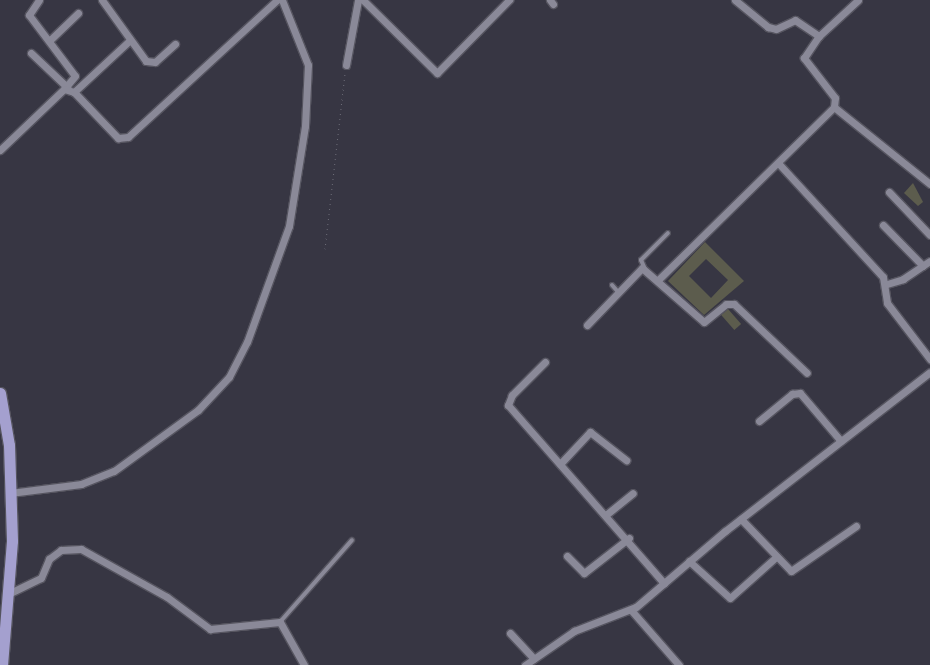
<!DOCTYPE html>
<style>
body{margin:0}
#map{position:relative;width:930px;height:665px;overflow:hidden;background:#373643;font-family:"Noto Serif",serif}
div>[style]{position:absolute}
.building>*{inset:0;background:#5c5c4d;transform-origin:0 0}
.path>*{height:1px;margin-top:-0.5px;transform-origin:0;background:repeating-linear-gradient(90deg,#6d6d78 0 1px,transparent 0 5px)}
.roads{filter:drop-shadow(1px 0 #565560) drop-shadow(-1px 0 #565560) drop-shadow(0 1px #565560) drop-shadow(0 -1px #565560)}
.service>*{height:4px;margin:-2px;padding:0 2px;transform-origin:2px;border-radius:2px;background:#8a8998}
.minor>*{height:7px;margin:-3.5px;padding:0 3.5px;transform-origin:3.5px;border-radius:3.5px;background:#8a8998}
.primary>*{height:11px;margin:-5.5px;padding:0 5.5px;transform-origin:5.5px;border-radius:5.5px;background:#a4a0cf}
span{translate:-50% -50%;white-space:nowrap;text-align:center;line-height:1.15;-webkit-text-stroke:4.5px #1f1e24;paint-order:stroke}
</style>
<div id="map">
<div class="building">
<i style="clip-path:polygon(913px 183px,923px 202px,918px 206px,904px 193px)"></i>
<i style="clip-path:polygon(evenodd,705px 242px,744px 281px,704px 315px,668px 281px,705px 242px,706px 259px,728px 280px,711px 298px,689px 276px,706px 259px)"></i>
<i style="left:728px;top:309px;width:20px;height:9px;rotate:49deg"></i>
</div>
<div class="path">
<i style="left:325px;top:249px;width:177px;rotate:-83.5deg"></i>
</div>
<div class="roads">
<div class="service">
<i style="left:645px;top:269px;width:10px;rotate:-114deg"></i>
<i style="left:641px;top:260px;width:38px;rotate:-45deg"></i>
<i style="left:612px;top:285px;width:9px;rotate:49deg"></i>
<i style="left:280px;top:622px;width:109px;rotate:-48.7deg"></i>
</div>
<div class="minor">
<i style="left:39px;top:0;width:18px;rotate:124deg"></i>
<i style="left:29px;top:15px;width:76px;rotate:53deg"></i>
<i style="left:75px;top:76px;width:17px;rotate:130deg"></i>
<i style="left:102px;top:0;width:75px;rotate:54.2deg"></i>
<i style="left:146px;top:61px;width:9px;rotate:6deg"></i>
<i style="left:155px;top:62px;width:27px;rotate:-42deg"></i>
<i style="left:363px;top:0;width:104px;rotate:44.6deg"></i>
<i style="left:437px;top:73px;width:103px;rotate:-45.4deg"></i>
<i style="left:550px;top:0;width:5px;rotate:53deg"></i>
<i style="left:735px;top:0;width:43px;rotate:39.3deg"></i>
<i style="left:768px;top:27px;width:8px;rotate:14deg"></i>
<i style="left:776px;top:29px;width:21px;rotate:-25deg"></i>
<i style="left:795px;top:20px;width:29px;rotate:34deg"></i>
<i style="left:50px;top:40px;width:39px;rotate:-44deg"></i>
<i style="left:31px;top:53px;width:50px;rotate:43.4deg"></i>
<i style="left:346px;top:65px;width:66px;rotate:-79.5deg"></i>
<i style="left:74px;top:92px;width:75px;rotate:-42.8deg"></i>
<i style="left:834px;top:107px;width:123px;rotate:38.7deg"></i>
<i style="left:0;top:150px;width:88px;rotate:-43.6deg"></i>
<i style="left:64px;top:89px;width:10px;rotate:17deg"></i>
<i style="left:74px;top:92px;width:64px;rotate:46.3deg"></i>
<i style="left:118px;top:138px;width:10px;rotate:-6deg"></i>
<i style="left:128px;top:137px;width:202px;rotate:-42.6deg"></i>
<i style="left:780px;top:165px;width:152px;rotate:47.4deg"></i>
<i style="left:883px;top:277px;width:26px;rotate:81deg"></i>
<i style="left:887px;top:303px;width:71px;rotate:52.5deg"></i>
<i style="left:889px;top:192px;width:59px;rotate:46.4deg"></i>
<i style="left:883px;top:225px;width:57px;rotate:45.7deg"></i>
<i style="left:658px;top:280px;width:247px;rotate:-44.5deg"></i>
<i style="left:834px;top:107px;width:9px;rotate:-84deg"></i>
<i style="left:835px;top:98px;width:51px;rotate:-127.8deg"></i>
<i style="left:804px;top:58px;width:27px;rotate:-56deg"></i>
<i style="left:819px;top:36px;width:53px;rotate:-42.7deg"></i>
<i style="left:887px;top:284px;width:17px;rotate:-17deg"></i>
<i style="left:903px;top:279px;width:32px;rotate:-34deg"></i>
<i style="left:587px;top:325px;width:79px;rotate:-46deg"></i>
<i style="left:642px;top:268px;width:82px;rotate:41.1deg"></i>
<i style="left:704px;top:322px;width:28px;rotate:-39deg"></i>
<i style="left:726px;top:304px;width:8px"></i>
<i style="left:734px;top:304px;width:100px;rotate:43.4deg"></i>
<i style="left:545px;top:362px;width:47px;rotate:135deg"></i>
<i style="left:512px;top:395px;width:11px;rotate:112deg"></i>
<i style="left:508px;top:405px;width:237px;rotate:48.8deg"></i>
<i style="left:759px;top:421px;width:43px;rotate:-39.3deg"></i>
<i style="left:792px;top:394px;width:8px;rotate:-7deg"></i>
<i style="left:800px;top:393px;width:63px;rotate:49.5deg"></i>
<i style="left:560px;top:464px;width:44px;rotate:-46.8deg"></i>
<i style="left:590px;top:432px;width:46px;rotate:37.9deg"></i>
<i style="left:10px;top:493px;width:72px;rotate:-7.2deg"></i>
<i style="left:81px;top:484px;width:35px;rotate:-22deg"></i>
<i style="left:114px;top:471px;width:104px;rotate:-36deg"></i>
<i style="left:198px;top:410px;width:45px;rotate:-46.8deg"></i>
<i style="left:229px;top:377px;width:39px;rotate:-63deg"></i>
<i style="left:247px;top:342px;width:123px;rotate:-70.1deg"></i>
<i style="left:289px;top:226px;width:101px;rotate:-80.9deg"></i>
<i style="left:305px;top:126px;width:61px;rotate:-87.2deg"></i>
<i style="left:308px;top:65px;width:70px;rotate:-111.8deg"></i>
<i style="left:607px;top:514px;width:33px;rotate:-39deg"></i>
<i style="left:741px;top:519px;width:72px;rotate:46.1deg"></i>
<i style="left:791px;top:571px;width:79px;rotate:-34.7deg"></i>
<i style="left:567px;top:556px;width:24px;rotate:45deg"></i>
<i style="left:584px;top:573px;width:57px;rotate:-37.9deg"></i>
<i style="left:689px;top:561px;width:55px;rotate:42.1deg"></i>
<i style="left:730px;top:598px;width:62px;rotate:-41.7deg"></i>
<i style="left:10px;top:593px;width:34px;rotate:-26deg"></i>
<i style="left:41px;top:578px;width:21px;rotate:-67deg"></i>
<i style="left:49px;top:559px;width:15px;rotate:-37deg"></i>
<i style="left:61px;top:550px;width:20px;rotate:-3deg"></i>
<i style="left:81px;top:549px;width:98px;rotate:29.2deg"></i>
<i style="left:167px;top:597px;width:54px;rotate:36.7deg"></i>
<i style="left:210px;top:629px;width:70px;rotate:-5.7deg"></i>
<i style="left:280px;top:622px;width:49px;rotate:60.8deg"></i>
<i style="left:631px;top:610px;width:73px;rotate:48.9deg"></i>
<i style="left:510px;top:633px;width:35px;rotate:47deg"></i>
<i style="left:525px;top:665px;width:60px;rotate:-34.8deg"></i>
<i style="left:574px;top:631px;width:66px;rotate:-21.2deg"></i>
<i style="left:636px;top:607px;width:117px;rotate:-40.5deg"></i>
<i style="left:725px;top:531px;width:259px;rotate:-37.8deg"></i>
</div>
<div class="primary">
<i style="left:0;top:393px;width:53px;rotate:80.2deg"></i>
<i style="left:9px;top:445px;width:96px;rotate:88.2deg"></i>
<i style="left:12px;top:541px;width:124px;rotate:94.6deg"></i>
</div>
</div>
</div>
